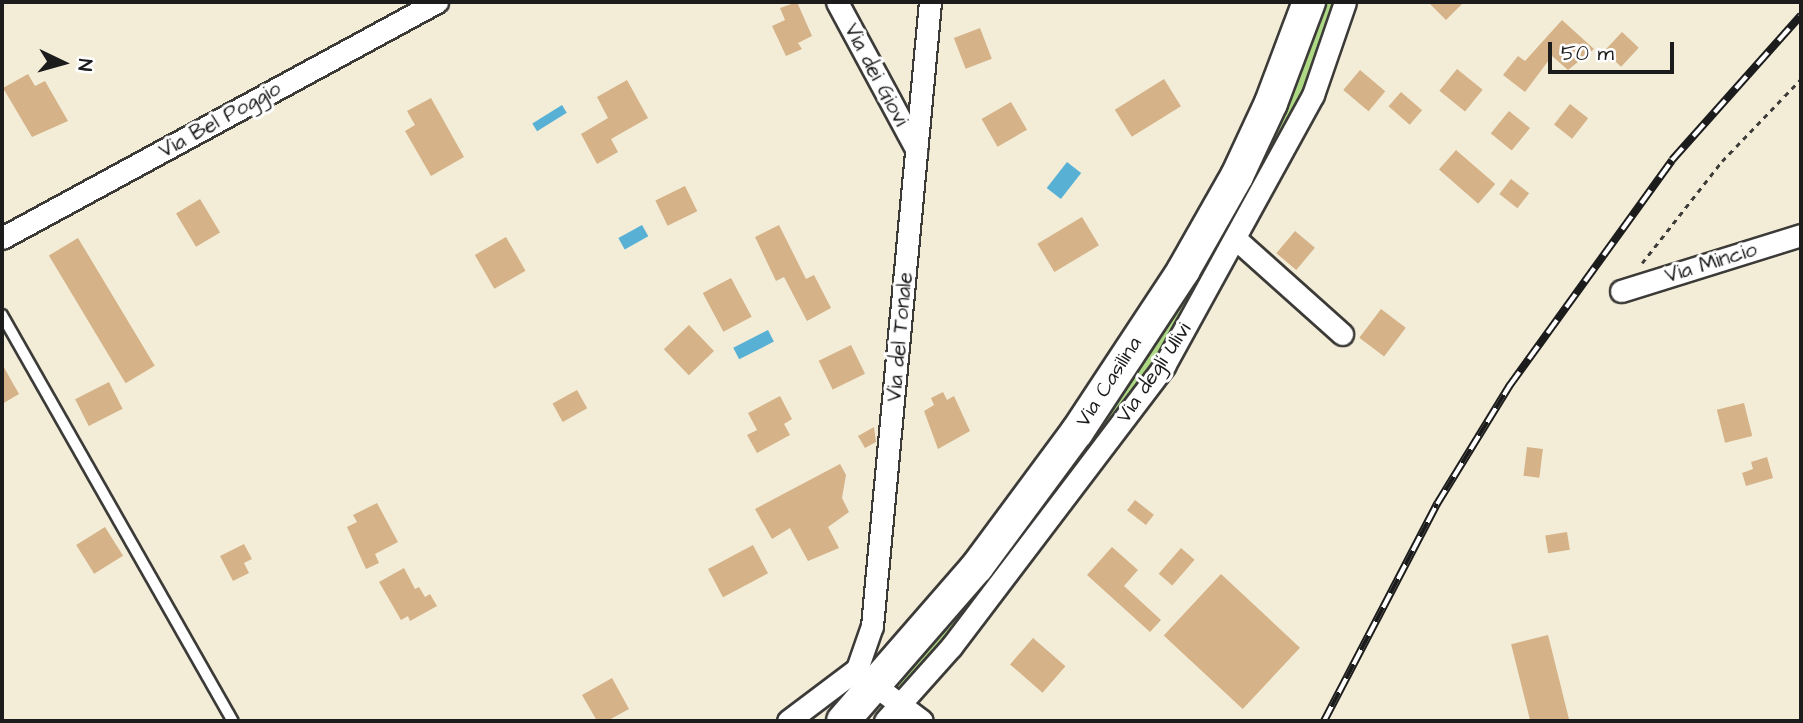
<!DOCTYPE html>
<style>
body{margin:0}
#map{position:relative;width:1803px;height:723px;overflow:hidden;background:#f3edd8;font-family:"Architects Daughter",sans-serif}
div>[style]{position:absolute}
.green>*{inset:0;background:#add884}
.water>*{inset:0;background:#58b1d5;transform-origin:0 0}
.building>*{inset:0;background:#d5b287;transform-origin:0 0}
.path>*{height:2.5px;margin-top:-1.25px;transform-origin:0;background:repeating-linear-gradient(90deg,#3c3b38 0 5px,transparent 0 10px)}
.roads{filter:drop-shadow(2px 0 #3c3b38) drop-shadow(-2px 0 #3c3b38) drop-shadow(0 2px #3c3b38) drop-shadow(0 -2px #3c3b38)}
.lane>*{height:10px;margin:-5px;padding:0 5px;transform-origin:5px;border-radius:5px;background:#fff}
.street>*{height:21px;margin:-10.5px;padding:0 10.5px;transform-origin:10.5px;border-radius:10.5px;background:#fff}
.primary>*{height:32px;margin:-16px;padding:0 16px;transform-origin:16px;border-radius:16px;background:#fff}
.rail>*{height:8px;margin-top:-4px;transform-origin:0;background:repeating-linear-gradient(90deg,#fff 0 16px,#1c1c1c 0 32px);box-sizing:border-box;border-block:2px solid #1c1c1c}
span{translate:-50% -50%;white-space:nowrap;text-align:center;line-height:1.15;-webkit-text-stroke:6px #fff;paint-order:stroke}
.street-label{font-size:21px;color:#1c1c1c}
.frame{position:absolute;inset:0;border:4px solid #1c1c1c;pointer-events:none}
.north{position:absolute;left:28px;top:28px;width:70px;height:70px;-webkit-text-stroke:5px #fff;paint-order:stroke;rotate:95deg;font-size:19px;font-weight:700;line-height:28px;text-align:center;color:#1c1c1c}
.north::after{content:'';display:block;margin:auto;width:24px;height:32px;background:#1c1c1c;clip-path:polygon(50% 0,100% 100%,50% 72%,0 100%)}
.scale{position:absolute;left:1548px;top:42px;width:126px;height:32px;box-sizing:border-box;border:4px solid #1c1c1c;border-top:0;padding-left:9px;font-size:21px;line-height:24px;white-space:nowrap;color:#1c1c1c;-webkit-text-stroke:5px #fff;paint-order:stroke}
</style>
<div id="map">
<div class="green">
<i style="clip-path:polygon(1323px 2px,1339px 2px,1311px 86px,1178px 334px,905px 694px,894px 686px,1017px 533px)"></i>
</div>
<div class="water">
<i style="left:562px;top:105px;width:9px;height:35px;rotate:58deg"></i>
<i style="left:1067px;top:162px;width:18px;height:33px;rotate:38deg"></i>
<i style="left:642px;top:225px;width:13px;height:27px;rotate:61deg"></i>
<i style="left:768px;top:330px;width:13px;height:39px;rotate:63deg"></i>
</div>
<div class="building">
<i style="clip-path:polygon(797px 2px,812px 36px,798px 43px,802px 49px,786px 56px,772px 26px,785px 20px,780px 8px)"></i>
<i style="clip-path:polygon(1428px 2px,1464px 2px,1446px 20px)"></i>
<i style="clip-path:polygon(1562px 20px,1594px 49px,1568px 70px,1552px 56px,1525px 92px,1503px 75px,1518px 56px,1525px 61px)"></i>
<i style="left:980px;top:28px;width:33px;height:28px;rotate:69deg"></i>
<i style="left:1622px;top:32px;width:23px;height:26px;rotate:43deg"></i>
<i style="left:1457px;top:69px;width:33px;height:28px;rotate:39deg"></i>
<i style="left:1360px;top:70px;width:33px;height:26px;rotate:40deg"></i>
<i style="clip-path:polygon(28px 74px,35px 86px,45px 81px,68px 121px,32px 137px,3px 88px)"></i>
<i style="left:1164px;top:79px;width:32px;height:58px;rotate:58deg"></i>
<i style="clip-path:polygon(627px 80px,648px 118px,611px 139px,618px 152px,597px 164px,581px 134px,608px 118px,597px 97px)"></i>
<i style="left:1401px;top:92px;width:28px;height:19px;rotate:41deg"></i>
<i style="clip-path:polygon(431px 98px,464px 157px,431px 176px,405px 131px,415px 125px,407px 111px)"></i>
<i style="left:1011px;top:102px;width:32px;height:34px;rotate:60deg"></i>
<i style="left:1570px;top:104px;width:23px;height:26px;rotate:38deg"></i>
<i style="left:1509px;top:111px;width:27px;height:29px;rotate:39deg"></i>
<i style="left:1456px;top:150px;width:52px;height:26px;rotate:41deg"></i>
<i style="left:1511px;top:179px;width:23px;height:19px;rotate:38deg"></i>
<i style="left:685px;top:186px;width:28px;height:33px;rotate:64deg"></i>
<i style="left:200px;top:199px;width:39px;height:28px;rotate:59deg"></i>
<i style="left:1082px;top:217px;width:33px;height:52px;rotate:59deg"></i>
<i style="clip-path:polygon(779px 225px,806px 279px,814px 275px,831px 308px,807px 321px,784px 277px,776px 281px,755px 237px)"></i>
<i style="left:1295px;top:231px;width:26px;height:29px;rotate:40deg"></i>
<i style="left:506px;top:237px;width:39px;height:36px;rotate:60deg"></i>
<i style="left:78px;top:238px;width:149px;height:34px;rotate:59deg"></i>
<i style="left:731px;top:278px;width:44px;height:32px;rotate:62deg"></i>
<i style="left:1381px;top:309px;width:31px;height:36px;rotate:37deg"></i>
<i style="left:689px;top:325px;width:36px;height:35px;rotate:46deg"></i>
<i style="left:851px;top:345px;width:32px;height:36px;rotate:64deg"></i>
<i style="clip-path:polygon(2px 364px,19px 394px,2px 404px)"></i>
<i style="left:109px;top:382px;width:30px;height:38px;rotate:63deg"></i>
<i style="left:577px;top:390px;width:21px;height:28px;rotate:61deg"></i>
<i style="clip-path:polygon(943px 392px,947px 400px,954px 396px,970px 431px,938px 449px,924px 411px,934px 405px,931px 398px)"></i>
<i style="clip-path:polygon(780px 396px,792px 419px,784px 424px,790px 435px,757px 453px,747px 435px,757px 430px,748px 413px)"></i>
<i style="left:1744px;top:403px;width:34px;height:28px;rotate:76deg"></i>
<i style="clip-path:polygon(874px 427px,876px 442px,865px 448px,858px 436px)"></i>
<i style="left:1527px;top:447px;width:16px;height:29px;rotate:7deg"></i>
<i style="clip-path:polygon(1767px 457px,1773px 478px,1746px 486px,1742px 473px,1753px 469px,1751px 462px)"></i>
<i style="clip-path:polygon(840px 464px,846px 475px,842px 498px,849px 512px,828px 527px,839px 548px,808px 561px,790px 528px,772px 539px,755px 509px)"></i>
<i style="left:1135px;top:500px;width:24px;height:13px;rotate:38deg"></i>
<i style="clip-path:polygon(377px 503px,398px 542px,375px 554px,379px 563px,366px 569px,347px 527px,357px 522px,353px 515px)"></i>
<i style="left:105px;top:527px;width:34px;height:34px;rotate:58deg"></i>
<i style="left:1567px;top:532px;width:18px;height:22px;rotate:81deg"></i>
<i style="clip-path:polygon(244px 544px,252px 559px,244px 563px,249px 573px,233px 581px,220px 556px)"></i>
<i style="left:753px;top:545px;width:32px;height:51px;rotate:62deg"></i>
<i style="clip-path:polygon(1112px 547px,1138px 570px,1124px 586px,1161px 620px,1150px 632px,1087px 575px)"></i>
<i style="left:1181px;top:548px;width:18px;height:34px;rotate:41deg"></i>
<i style="clip-path:polygon(404px 568px,415px 589px,419px 587px,425px 597px,430px 594px,437px 606px,410px 621px,408px 616px,401px 620px,379px 582px)"></i>
<i style="left:1221px;top:574px;width:108px;height:84px;rotate:43deg"></i>
<i style="left:1548px;top:635px;width:89px;height:38px;rotate:76deg"></i>
<i style="left:1033px;top:638px;width:43px;height:35px;rotate:41deg"></i>
<i style="clip-path:polygon(612px 678px,629px 709px,607px 721px,597px 721px,582px 695px)"></i>
</div>
<div class="path">
<i style="left:1642px;top:263px;width:130px;rotate:-51.9deg"></i>
<i style="left:1722px;top:161px;width:114px;rotate:-46.1deg"></i>
</div>
<div class="roads">
<div class="lane">
<i style="left:2px;top:315px;width:467px;rotate:60.4deg"></i>
</div>
<div class="street">
<i style="left:837px;top:2px;width:167px;rotate:61.7deg"></i>
<i style="left:2px;top:238px;width:495px;rotate:-28.5deg"></i>
<i style="left:1237px;top:240px;width:141px;rotate:41.8deg"></i>
<i style="left:1621px;top:291px;width:189px;rotate:-17.3deg"></i>
<i style="left:865px;top:678px;width:71px;rotate:37deg"></i>
<i style="left:788px;top:721px;width:86px;rotate:-37deg"></i>
<i style="left:857px;top:669px;width:46px;rotate:-70.8deg"></i>
<i style="left:872px;top:626px;width:627px;rotate:-84.69deg"></i>
<i style="left:885px;top:721px;width:99px;rotate:-48.3deg"></i>
<i style="left:951px;top:647px;width:353px;rotate:-52.8deg"></i>
<i style="left:1164px;top:366px;width:309px;rotate:-61.2deg"></i>
<i style="left:1313px;top:95px;width:98px;rotate:-71deg"></i>
</div>
<div class="primary">
<i style="left:843px;top:721px;width:204px;rotate:-49deg"></i>
<i style="left:977px;top:567px;width:168px;rotate:-53.5deg"></i>
<i style="left:1077px;top:432px;width:193px;rotate:-56.6deg"></i>
<i style="left:1183px;top:271px;width:109px;rotate:-60.4deg"></i>
<i style="left:1237px;top:176px;width:81px;rotate:-65deg"></i>
<i style="left:1271px;top:103px;width:108px;rotate:-69.4deg"></i>
</div>
</div>
<div class="rail">
<i style="left:1324px;top:721px;width:245px;rotate:-62.5deg"></i>
<i style="left:1437px;top:504px;width:140px;rotate:-58.5deg"></i>
<i style="left:1510px;top:385px;width:277px;rotate:-54.2deg"></i>
<i style="left:1672px;top:160px;width:194px;rotate:-48.3deg"></i>
</div>
<div class="street-label">
<span style="left:876px;top:75px;rotate:62deg">Via dei Giovi</span>
<span style="left:220px;top:120px;rotate:-29deg">Via Bel Poggio</span>
<span style="left:1711px;top:263px;rotate:-17deg">Via Mincio</span>
<span style="left:900px;top:337px;rotate:-85deg">Via del Tonale</span>
<span style="left:1154px;top:373px;rotate:-56deg">Via degli Ulivi</span>
<span style="left:1109px;top:382px;rotate:-57deg">Via Casilina</span>
</div>
<div class="frame"></div>
<div class="north">N</div>
<div class="scale">50 m</div>
</div>
